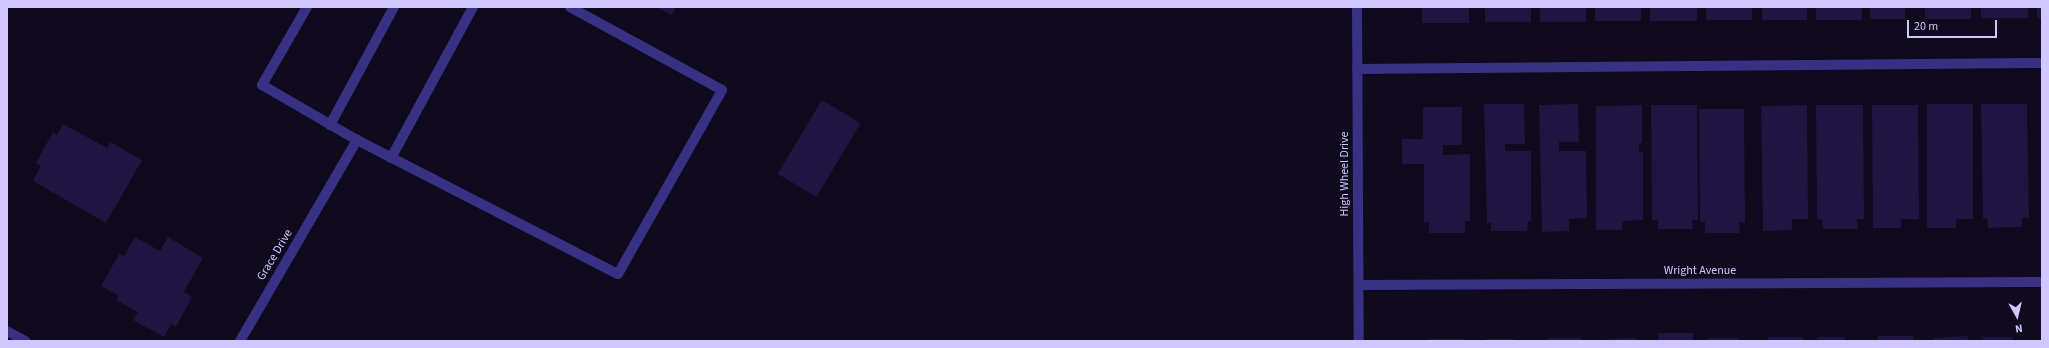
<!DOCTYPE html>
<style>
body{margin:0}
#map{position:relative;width:2049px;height:348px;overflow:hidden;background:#0f0a1e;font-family:"Source Sans 3",sans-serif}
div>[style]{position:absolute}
.building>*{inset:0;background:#201441;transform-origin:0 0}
.minor>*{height:10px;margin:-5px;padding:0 5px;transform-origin:5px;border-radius:5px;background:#383083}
span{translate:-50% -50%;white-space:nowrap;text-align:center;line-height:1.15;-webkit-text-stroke:4px #0f0a1e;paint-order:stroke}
.street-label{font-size:12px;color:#d1c7ff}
.frame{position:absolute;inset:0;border:8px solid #d1c7ff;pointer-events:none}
.north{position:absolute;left:1997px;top:296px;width:40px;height:40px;-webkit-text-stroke:3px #0f0a1e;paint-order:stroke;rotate:172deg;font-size:11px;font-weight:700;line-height:16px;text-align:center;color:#d1c7ff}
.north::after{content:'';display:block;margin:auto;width:14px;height:18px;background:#d1c7ff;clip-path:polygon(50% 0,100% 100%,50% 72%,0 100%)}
.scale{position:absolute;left:1907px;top:20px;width:90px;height:18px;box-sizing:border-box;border:2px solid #d1c7ff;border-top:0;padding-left:5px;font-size:12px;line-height:14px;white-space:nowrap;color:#d1c7ff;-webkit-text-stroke:3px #0f0a1e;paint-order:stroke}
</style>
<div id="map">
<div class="building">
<i style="clip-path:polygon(656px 7px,676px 7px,672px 15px)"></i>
<i style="left:1422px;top:7px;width:47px;height:16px"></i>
<i style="left:1485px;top:7px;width:46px;height:15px"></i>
<i style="left:1540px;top:7px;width:46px;height:15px"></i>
<i style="left:1595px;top:7px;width:46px;height:14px"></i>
<i style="left:1650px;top:7px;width:47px;height:14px"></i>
<i style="left:1706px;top:7px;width:46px;height:13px"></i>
<i style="left:1762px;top:7px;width:45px;height:13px"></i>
<i style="left:1816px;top:7px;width:46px;height:13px"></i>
<i style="left:1870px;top:7px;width:35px;height:12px"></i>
<i style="left:1925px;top:7px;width:46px;height:12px"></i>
<i style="left:1981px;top:7px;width:47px;height:11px"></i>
<i style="left:2037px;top:7px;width:5px;height:11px"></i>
<i style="left:822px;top:100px;width:45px;height:86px;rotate:31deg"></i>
<i style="clip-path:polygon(1484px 104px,1524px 104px,1525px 144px,1505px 144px,1505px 151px,1531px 151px,1531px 221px,1528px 221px,1527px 231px,1491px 231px,1491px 223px,1487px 223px)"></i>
<i style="clip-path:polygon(1578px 104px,1579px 142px,1559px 142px,1559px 151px,1586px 151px,1587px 218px,1569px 219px,1569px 231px,1542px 232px,1539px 105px)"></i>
<i style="clip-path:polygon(1927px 104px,1973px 104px,1973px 219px,1956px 219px,1956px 228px,1927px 228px)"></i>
<i style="clip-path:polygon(1981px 104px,2027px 104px,2029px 218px,2022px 218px,2022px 227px,1988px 228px,1987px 218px,1983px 218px)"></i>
<i style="clip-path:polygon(1642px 105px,1642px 143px,1639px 143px,1639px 152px,1643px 152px,1643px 220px,1622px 221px,1622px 230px,1596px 230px,1596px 106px)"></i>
<i style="clip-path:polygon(1651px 105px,1697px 105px,1698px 220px,1692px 220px,1693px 229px,1658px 229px,1658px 220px,1652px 220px)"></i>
<i style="clip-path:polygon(1807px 105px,1808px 219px,1792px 219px,1792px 230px,1763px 231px,1761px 106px)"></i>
<i style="clip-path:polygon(1816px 105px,1863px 105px,1864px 219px,1857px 219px,1858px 229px,1823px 229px,1822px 219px,1817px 220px)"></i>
<i style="clip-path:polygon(1872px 105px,1918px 105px,1919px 219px,1901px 219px,1901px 228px,1873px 228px)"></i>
<i style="clip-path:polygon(1423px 107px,1462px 107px,1462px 145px,1443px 145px,1443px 155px,1470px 154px,1470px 221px,1465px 221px,1465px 233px,1429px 233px,1429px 222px,1424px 222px,1424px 164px,1402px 164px,1402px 139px,1423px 139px)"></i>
<i style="clip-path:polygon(1699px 109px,1744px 109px,1745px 222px,1739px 222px,1740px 233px,1705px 233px,1705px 222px,1700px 222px)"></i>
<i style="clip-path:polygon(63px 124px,107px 148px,110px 142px,142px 160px,106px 223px,33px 181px,41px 166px,36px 163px,53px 132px,57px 135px)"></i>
<i style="clip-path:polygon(135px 237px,160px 251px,168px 237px,203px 258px,184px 292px,192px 297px,176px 327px,171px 324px,164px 337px,133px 320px,138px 312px,116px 300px,119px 296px,101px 286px,119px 254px,124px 256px)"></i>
<i style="left:1658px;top:333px;width:35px;height:8px"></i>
<i style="left:1878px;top:336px;width:35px;height:5px"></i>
<i style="clip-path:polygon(1968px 336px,1968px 341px,1934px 341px,1934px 338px)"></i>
<i style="left:1768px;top:337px;width:35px;height:4px"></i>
<i style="left:1817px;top:337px;width:28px;height:4px"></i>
<i style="left:1983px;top:337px;width:30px;height:4px"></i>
<i style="left:1548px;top:338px;width:33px;height:3px"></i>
<i style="clip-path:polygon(1636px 338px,1637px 341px,1602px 339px)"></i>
<i style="left:1708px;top:338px;width:30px;height:3px"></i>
<i style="left:1429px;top:339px;width:36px;height:2px"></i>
<i style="left:1486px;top:339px;width:28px;height:2px"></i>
</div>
<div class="minor">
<i style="left:307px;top:7px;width:90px;rotate:120deg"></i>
<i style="left:262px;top:85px;width:110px;rotate:30.1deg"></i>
<i style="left:357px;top:140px;width:293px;rotate:27.2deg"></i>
<i style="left:618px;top:274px;width:211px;rotate:-60.5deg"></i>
<i style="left:722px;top:90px;width:173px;rotate:-151.4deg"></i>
<i style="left:1357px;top:7px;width:334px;rotate:89.7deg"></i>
<i style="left:1357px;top:69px;width:685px;rotate:-0.5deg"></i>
<i style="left:330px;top:125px;width:134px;rotate:-61.5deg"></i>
<i style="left:391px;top:158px;width:172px;rotate:-61.5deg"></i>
<i style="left:1359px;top:285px;width:683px;rotate:-0.25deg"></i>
<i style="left:7px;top:331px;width:21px;rotate:29deg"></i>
<i style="left:240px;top:341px;width:233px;rotate:-59.8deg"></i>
</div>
<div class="street-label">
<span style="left:1345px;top:174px;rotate:-90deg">High Wheel Drive</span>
<span style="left:275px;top:255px;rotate:-59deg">Grace Drive</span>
<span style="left:1700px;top:271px">Wright Avenue</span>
</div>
<div class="frame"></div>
<div class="north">N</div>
<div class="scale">20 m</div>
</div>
